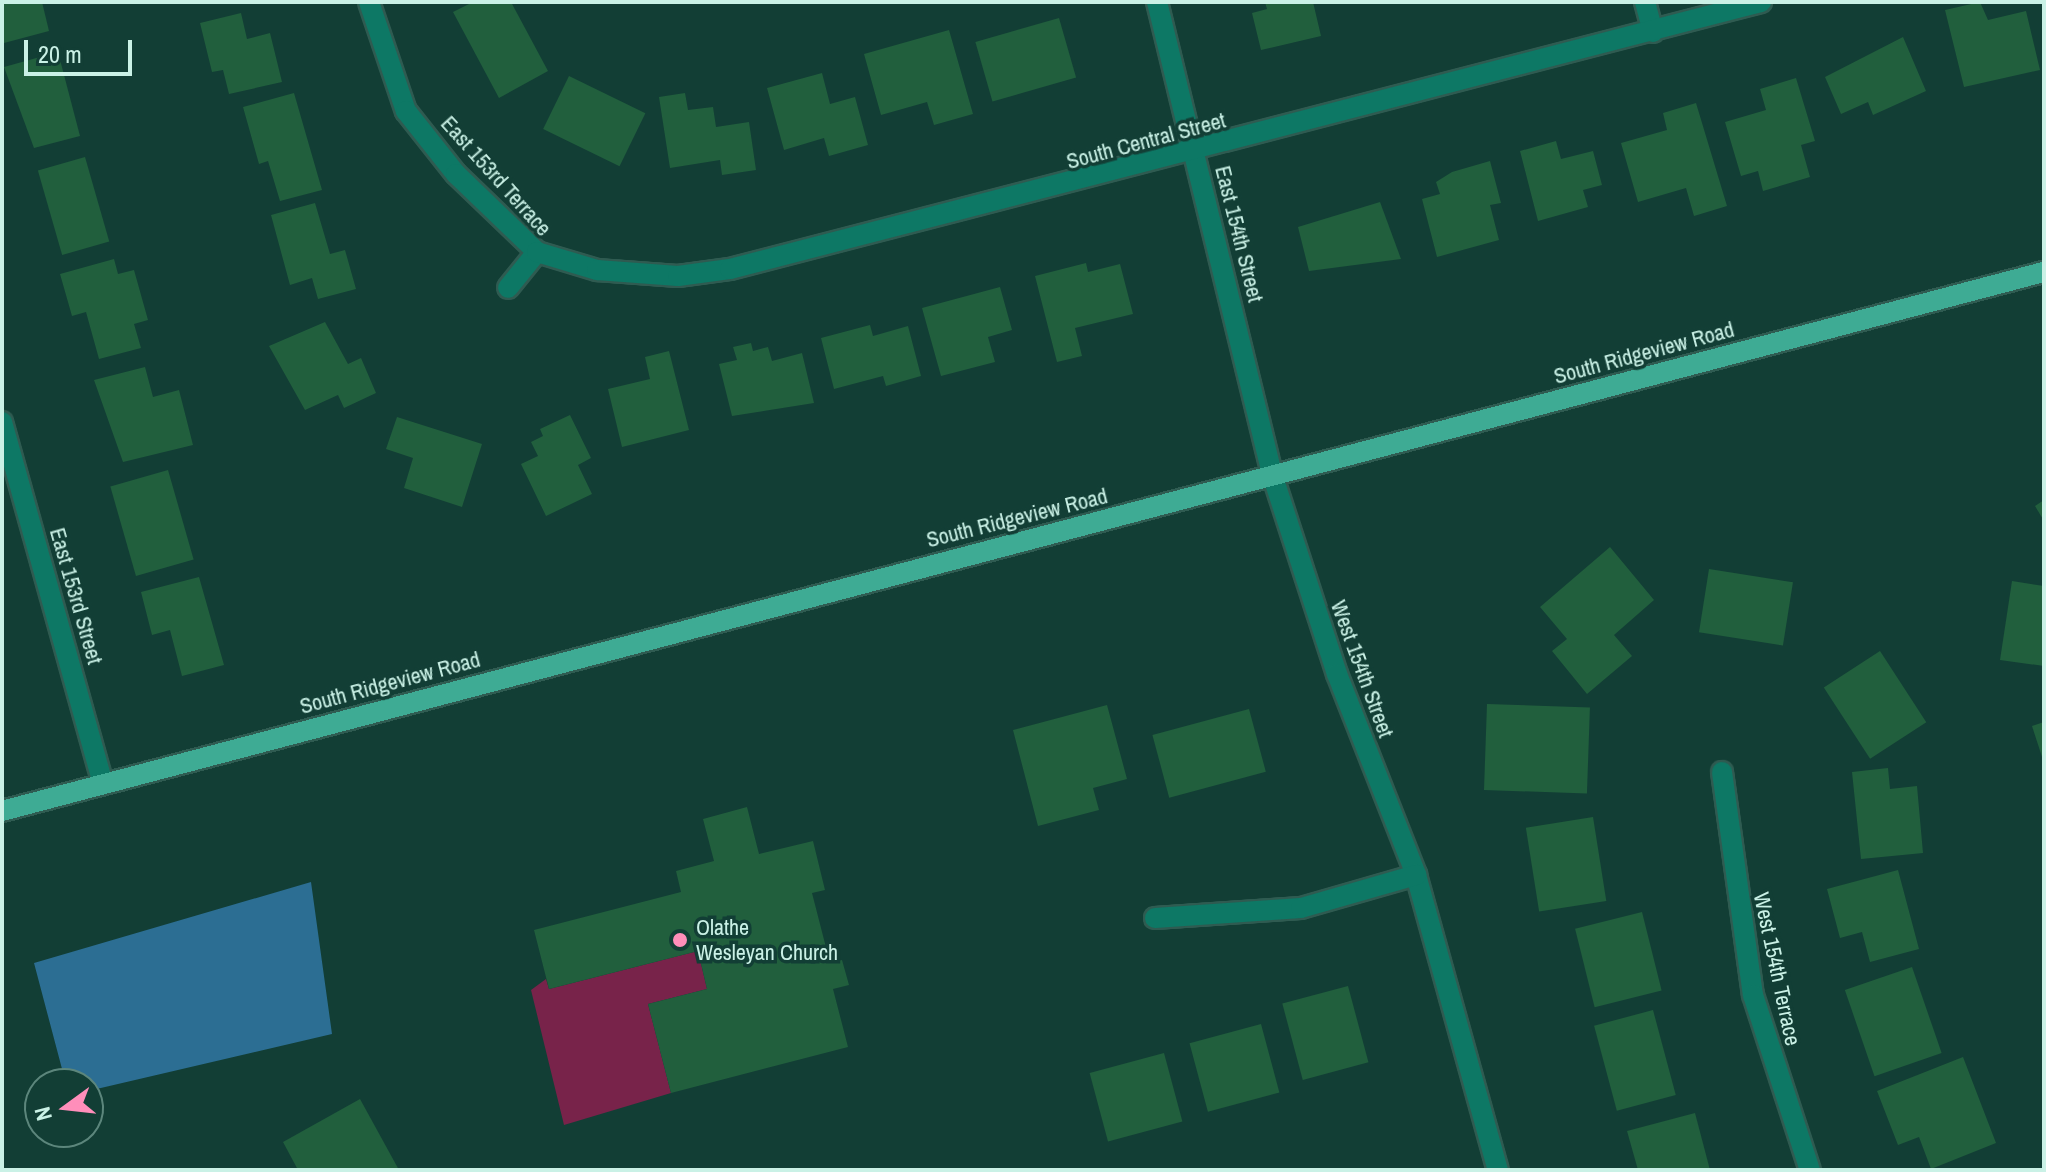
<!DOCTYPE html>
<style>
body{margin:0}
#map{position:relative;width:2046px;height:1172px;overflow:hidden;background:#123e35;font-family:"Archivo Narrow",sans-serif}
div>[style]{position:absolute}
.green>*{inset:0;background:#78234a}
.water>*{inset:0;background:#2c6e93}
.building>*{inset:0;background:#215f3d;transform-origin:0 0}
.roads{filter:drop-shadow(2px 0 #2f5b51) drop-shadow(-2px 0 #2f5b51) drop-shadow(0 2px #2f5b51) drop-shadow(0 -2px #2f5b51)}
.minor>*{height:20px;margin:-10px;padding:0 10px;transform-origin:10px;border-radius:10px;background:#0d7865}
.major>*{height:20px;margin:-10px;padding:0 10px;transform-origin:10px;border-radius:10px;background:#3eab94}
.dots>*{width:22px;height:22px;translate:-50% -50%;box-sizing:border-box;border:4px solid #123e35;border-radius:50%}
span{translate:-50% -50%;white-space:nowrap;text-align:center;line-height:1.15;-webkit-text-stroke:7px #123e35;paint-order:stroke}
.street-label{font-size:22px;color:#caf1e6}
.poi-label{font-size:22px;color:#caf1e6}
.left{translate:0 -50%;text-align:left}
.frame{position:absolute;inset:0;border:4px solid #caf1e6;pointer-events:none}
.north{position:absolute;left:24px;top:1068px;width:80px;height:80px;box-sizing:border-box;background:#123e35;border:2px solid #5c867c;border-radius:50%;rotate:255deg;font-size:22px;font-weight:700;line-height:32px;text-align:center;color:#caf1e6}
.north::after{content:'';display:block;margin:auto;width:28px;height:36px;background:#ff8eba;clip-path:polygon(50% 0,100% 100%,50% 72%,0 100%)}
.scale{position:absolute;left:24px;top:40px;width:108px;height:36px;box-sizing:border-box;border:4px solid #caf1e6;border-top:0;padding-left:10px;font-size:24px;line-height:28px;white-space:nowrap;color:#caf1e6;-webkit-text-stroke:6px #123e35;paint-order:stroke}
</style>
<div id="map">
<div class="green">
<i style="clip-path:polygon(698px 951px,707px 989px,648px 1004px,671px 1093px,564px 1125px,531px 990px,546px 979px,549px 989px)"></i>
</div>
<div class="water">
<i style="clip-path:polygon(311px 882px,332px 1034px,88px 1091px,88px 1084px,66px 1084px,34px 963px)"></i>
</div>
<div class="building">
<i style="clip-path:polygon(2px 2px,42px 2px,49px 31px,4px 43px)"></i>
<i style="clip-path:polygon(473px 2px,511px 2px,548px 71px,499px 98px,453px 12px)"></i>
<i style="clip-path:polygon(1265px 2px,1313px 2px,1321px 36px,1261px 50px,1252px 13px,1267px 9px)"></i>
<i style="clip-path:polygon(1980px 2px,1988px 20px,2026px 11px,2040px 70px,1964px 87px,1945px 10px)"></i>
<i style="clip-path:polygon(241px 13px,247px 39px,270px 33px,282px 82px,229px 94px,223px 70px,212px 72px,200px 23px)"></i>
<i style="left:1059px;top:18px;width:62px;height:87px;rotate:74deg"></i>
<i style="clip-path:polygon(949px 30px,973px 114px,934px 125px,927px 102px,881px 115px,864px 54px)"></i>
<i style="clip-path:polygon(1903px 37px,1926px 91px,1873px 115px,1868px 102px,1841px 114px,1825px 77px)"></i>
<i style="clip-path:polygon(58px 52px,80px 136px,34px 148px,4px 67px)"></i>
<i style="clip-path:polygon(822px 73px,830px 104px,855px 97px,868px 145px,829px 156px,824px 138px,784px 150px,767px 88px)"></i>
<i style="left:569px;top:76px;width:85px;height:59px;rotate:26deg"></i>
<i style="clip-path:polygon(1796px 78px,1815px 141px,1801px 145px,1810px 177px,1763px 191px,1758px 171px,1741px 176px,1725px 122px,1766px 110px,1760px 89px)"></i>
<i style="clip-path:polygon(294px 93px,322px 190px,280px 201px,268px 161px,259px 164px,243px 107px)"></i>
<i style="clip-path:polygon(685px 93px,688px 110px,713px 107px,716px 127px,749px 122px,756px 170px,722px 175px,720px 160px,670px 168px,659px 97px)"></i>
<i style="clip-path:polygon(1696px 103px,1727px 206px,1694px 216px,1686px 188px,1638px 202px,1621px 143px,1667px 130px,1663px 113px)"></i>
<i style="clip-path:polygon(1556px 141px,1561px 159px,1593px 151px,1602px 185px,1583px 190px,1588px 207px,1538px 221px,1520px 151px)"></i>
<i style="left:85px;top:157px;width:88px;height:49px;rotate:74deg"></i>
<i style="clip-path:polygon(1490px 161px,1501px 203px,1490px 205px,1499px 240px,1437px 257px,1422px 199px,1440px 194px,1436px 182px,1452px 172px)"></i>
<i style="clip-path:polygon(1380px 202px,1401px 259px,1309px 271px,1298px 227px)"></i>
<i style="clip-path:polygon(315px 203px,330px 254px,345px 250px,356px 289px,318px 299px,312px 278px,290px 285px,271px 215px)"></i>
<i style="clip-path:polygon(114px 259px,118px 274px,134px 270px,148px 320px,134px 324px,141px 348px,99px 359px,86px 312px,72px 316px,60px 274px)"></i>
<i style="clip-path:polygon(1086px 263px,1088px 272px,1120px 264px,1133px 314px,1075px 328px,1082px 356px,1057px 362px,1035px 276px)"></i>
<i style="clip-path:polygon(1000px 287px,1012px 330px,988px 337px,995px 362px,941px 376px,922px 308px)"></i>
<i style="clip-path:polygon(325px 322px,348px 364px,361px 358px,376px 393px,344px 408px,338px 395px,305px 410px,269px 346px)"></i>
<i style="clip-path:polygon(870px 325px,873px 336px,908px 326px,921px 376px,886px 386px,883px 376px,834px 389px,821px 338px)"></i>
<i style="clip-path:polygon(751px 343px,753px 351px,768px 347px,772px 361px,802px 353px,814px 403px,732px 416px,719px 364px,737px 360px,733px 347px)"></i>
<i style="clip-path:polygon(669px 351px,689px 430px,622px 447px,608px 389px,650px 379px,645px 357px)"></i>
<i style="clip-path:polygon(145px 367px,153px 397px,179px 390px,193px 445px,123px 462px,94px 380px)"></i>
<i style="clip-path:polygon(570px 415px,591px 458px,578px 465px,592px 494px,546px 516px,521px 464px,538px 456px,531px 442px,543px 436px,540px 429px)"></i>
<i style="clip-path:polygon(397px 417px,482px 444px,462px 507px,404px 488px,413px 458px,386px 449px)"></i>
<i style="left:168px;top:470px;width:93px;height:60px;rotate:74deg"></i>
<i style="clip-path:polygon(2044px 500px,2044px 521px,2035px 506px)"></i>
<i style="clip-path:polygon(1610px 547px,1654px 600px,1614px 635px,1632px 656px,1587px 694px,1552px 651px,1567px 639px,1540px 607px)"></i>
<i style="left:1709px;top:569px;width:85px;height:64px;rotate:9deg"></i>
<i style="clip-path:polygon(199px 577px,224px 665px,182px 676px,170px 630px,152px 635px,141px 592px)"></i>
<i style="clip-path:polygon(2012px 581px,2044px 586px,2044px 666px,2000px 660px)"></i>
<i style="left:1880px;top:651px;width:85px;height:67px;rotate:57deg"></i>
<i style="left:1487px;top:704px;width:103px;height:86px;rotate:2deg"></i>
<i style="clip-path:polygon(1107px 705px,1127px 779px,1093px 788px,1099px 810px,1038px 826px,1013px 730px)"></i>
<i style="left:1249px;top:709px;width:65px;height:100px;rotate:75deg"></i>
<i style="clip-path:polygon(2044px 722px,2044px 760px,2043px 760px,2032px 726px)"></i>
<i style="clip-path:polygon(1888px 768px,1890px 789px,1917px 786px,1923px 853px,1861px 859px,1852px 772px)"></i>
<i style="clip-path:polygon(747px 807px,759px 854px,813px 841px,825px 890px,812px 893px,830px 963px,842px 960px,849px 985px,833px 989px,848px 1047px,671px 1093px,648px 1004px,707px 989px,698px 951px,549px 989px,534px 930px,681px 892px,676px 871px,714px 861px,703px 819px)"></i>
<i style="left:1593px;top:817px;width:85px;height:68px;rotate:81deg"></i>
<i style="clip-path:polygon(1898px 870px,1919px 949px,1870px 962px,1862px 932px,1840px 938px,1827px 889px)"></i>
<i style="left:1642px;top:912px;width:81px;height:69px;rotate:76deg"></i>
<i style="left:1912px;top:967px;width:91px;height:71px;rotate:71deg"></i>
<i style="left:1348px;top:986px;width:79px;height:68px;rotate:75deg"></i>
<i style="left:1653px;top:1010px;width:88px;height:61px;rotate:75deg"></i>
<i style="left:1261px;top:1024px;width:71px;height:74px;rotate:75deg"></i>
<i style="left:1164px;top:1053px;width:71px;height:77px;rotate:75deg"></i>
<i style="clip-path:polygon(1963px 1057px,1996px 1143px,1931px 1169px,1919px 1137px,1898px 1145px,1877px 1091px)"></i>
<i style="clip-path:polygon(360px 1099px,399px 1170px,298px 1170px,283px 1142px)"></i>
<i style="clip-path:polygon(1695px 1113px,1710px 1170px,1638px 1170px,1627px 1131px)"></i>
</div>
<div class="roads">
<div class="minor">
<i style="left:369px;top:2px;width:115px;rotate:71.3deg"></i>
<i style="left:406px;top:111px;width:80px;rotate:51.6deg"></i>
<i style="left:456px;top:174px;width:112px;rotate:43.9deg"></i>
<i style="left:537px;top:252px;width:46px;rotate:128.9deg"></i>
<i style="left:1157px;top:2px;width:489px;rotate:76.3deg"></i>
<i style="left:1273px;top:477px;width:207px;rotate:72deg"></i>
<i style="left:1337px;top:674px;width:216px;rotate:68.5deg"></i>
<i style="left:1416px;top:875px;width:306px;rotate:74.5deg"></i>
<i style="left:1645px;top:2px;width:31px;rotate:75deg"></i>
<i style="left:537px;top:252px;width:63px;rotate:16.7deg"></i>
<i style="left:597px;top:270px;width:81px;rotate:4.2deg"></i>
<i style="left:678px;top:276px;width:52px;rotate:-7.7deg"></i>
<i style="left:730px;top:269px;width:1065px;rotate:-14.52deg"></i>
<i style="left:2px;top:422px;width:375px;rotate:74.4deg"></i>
<i style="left:1722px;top:772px;width:225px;rotate:82.1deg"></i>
<i style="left:1753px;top:995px;width:184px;rotate:72deg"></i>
<i style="left:1155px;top:918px;width:146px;rotate:-3.9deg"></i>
<i style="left:1301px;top:908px;width:120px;rotate:-16deg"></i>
</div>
<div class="major">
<i style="left:2px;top:811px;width:2112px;rotate:-14.79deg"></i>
</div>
</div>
<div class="dots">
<i style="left:680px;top:940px;background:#ff8eba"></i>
</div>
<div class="street-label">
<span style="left:1146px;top:141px;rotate:-15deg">South Central Street</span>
<span style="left:496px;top:176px;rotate:48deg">East 153rd Terrace</span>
<span style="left:1239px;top:234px;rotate:76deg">East 154th Street</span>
<span style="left:1644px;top:353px;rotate:-15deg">South Ridgeview Road</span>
<span style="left:1017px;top:518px;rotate:-14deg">South Ridgeview Road</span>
<span style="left:76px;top:596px;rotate:74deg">East 153rd Street</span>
<span style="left:1362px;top:669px;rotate:70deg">West 154th Street</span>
<span style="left:390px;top:683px;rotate:-15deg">South Ridgeview Road</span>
<span style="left:1777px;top:969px;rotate:78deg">West 154th Terrace</span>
</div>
<div class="poi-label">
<span class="left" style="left:696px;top:940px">Olathe<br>Wesleyan Church</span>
</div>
<div class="frame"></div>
<div class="north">N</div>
<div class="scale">20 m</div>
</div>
